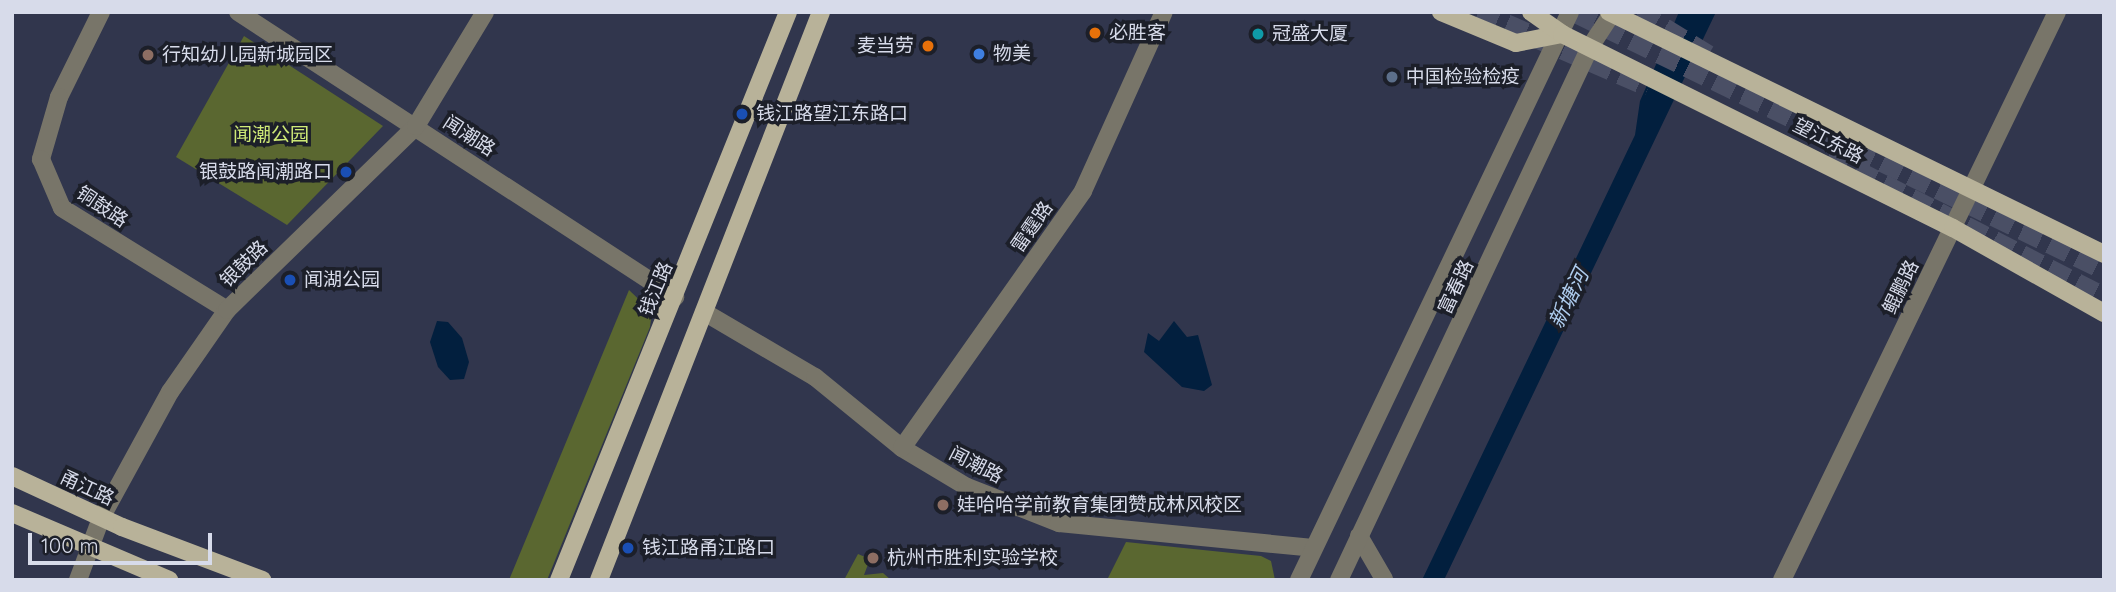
<!DOCTYPE html>
<meta charset="utf-8">
<style>
body{margin:0}
#map{position:relative;width:2116px;height:592px;overflow:hidden;background:#31364d;font-family:Quicksand,"Noto Sans SC",sans-serif}
div>[style]{position:absolute}
.green>*{inset:0;background:#5a6730}
.water>*{inset:0;background:#021f3e}
.highway-tunnel>*{height:21px;margin-top:-10.5px;transform-origin:0;background:repeating-linear-gradient(90deg,#4a4f65 0 21px,transparent 0 31px)}
.minor>*{height:18px;margin:-9px;padding:0 9px;transform-origin:9px;border-radius:9px;background:#787569}
.major>*{height:18px;margin:-9px;padding:0 9px;transform-origin:9px;border-radius:9px;background:#b8b299}
.dots>*{width:19px;height:19px;translate:-50% -50%;box-sizing:border-box;border:4px solid #1c1f29;border-radius:50%}
span{translate:-50% -50%;white-space:nowrap;text-align:center;line-height:1.15;-webkit-text-stroke:7px #1c1f29;paint-order:stroke}
.poi-label{font-size:19px;color:#d7dbea}
.left{translate:0 -50%;text-align:left}
.right{translate:-100% -50%;text-align:right}
.park-label{font-size:19px;color:#cee977}
.street-label{font-size:19px;color:#d7dbea}
.water-label{font-size:21px;color:#afcdef;font-style:italic}
.frame{position:absolute;inset:0;border:14px solid #d7dbea;pointer-events:none}
.scale{position:absolute;left:28px;top:533px;width:184px;height:32px;box-sizing:border-box;border:4px solid #d7dbea;border-top:0;padding-left:9px;font-size:21px;line-height:24px;white-space:nowrap;color:#d7dbea;-webkit-text-stroke:5px #1c1f29;paint-order:stroke}
</style>
<div id="map">
<div class="green">
<i style="clip-path:polygon(244px 36px,383px 126px,287px 225px,176px 157px)"></i>
<i style="clip-path:polygon(629px 290px,652px 312px,650px 327px,547px 580px,509px 580px)"></i>
<i style="clip-path:polygon(1126px 542px,1261px 556px,1271px 561px,1275px 580px,1107px 580px)"></i>
<i style="clip-path:polygon(858px 554px,870px 559px,864px 575px,883px 573px,891px 580px,844px 580px)"></i>
</div>
<div class="water">
<i style="clip-path:polygon(1679px 12px,1716px 12px,1444px 580px,1422px 580px,1635px 135px,1640px 101px)"></i>
<i style="clip-path:polygon(437px 321px,448px 322px,462px 338px,469px 362px,464px 379px,450px 380px,438px 367px,430px 342px)"></i>
<i style="clip-path:polygon(1174px 321px,1187px 337px,1198px 335px,1212px 385px,1204px 391px,1182px 387px,1144px 352px,1148px 333px,1159px 341px)"></i>
</div>
<div class="highway-tunnel">
<i style="left:1478px;top:12px;width:186px;rotate:23.4deg"></i>
<i style="left:1576px;top:12px;width:587px;rotate:25.95deg"></i>
<i style="left:1638px;top:12px;width:82px;rotate:31.6deg"></i>
<i style="left:1828px;top:156px;width:310px;rotate:27.1deg"></i>
</div>
<div class="minor">
<i style="left:101px;top:12px;width:95px;rotate:116.3deg"></i>
<i style="left:59px;top:97px;width:65px;rotate:106.2deg"></i>
<i style="left:41px;top:159px;width:53px;rotate:66.8deg"></i>
<i style="left:62px;top:208px;width:194px;rotate:31.7deg"></i>
<i style="left:238px;top:12px;width:522px;rotate:33.11deg"></i>
<i style="left:704px;top:312px;width:129px;rotate:30.4deg"></i>
<i style="left:815px;top:377px;width:112px;rotate:39.2deg"></i>
<i style="left:902px;top:448px;width:76px;rotate:31deg"></i>
<i style="left:967px;top:487px;width:99px;rotate:21.4deg"></i>
<i style="left:1059px;top:523px;width:255px;rotate:5.6deg"></i>
<i style="left:902px;top:448px;width:314px;rotate:-54.8deg"></i>
<i style="left:1083px;top:191px;width:196px;rotate:-65.7deg"></i>
<i style="left:1359px;top:536px;width:50px;rotate:59.8deg"></i>
<i style="left:78px;top:580px;width:66px;rotate:-69.6deg"></i>
<i style="left:101px;top:518px;width:144px;rotate:-61.3deg"></i>
<i style="left:170px;top:392px;width:100px;rotate:-55.2deg"></i>
<i style="left:227px;top:310px;width:264px;rotate:-44.2deg"></i>
<i style="left:416px;top:126px;width:133px;rotate:-58.8deg"></i>
<i style="left:1299px;top:580px;width:629px;rotate:-64.49deg"></i>
<i style="left:1339px;top:580px;width:589px;rotate:-64.78deg"></i>
<i style="left:1590px;top:47px;width:42px;rotate:-56.7deg"></i>
<i style="left:1782px;top:580px;width:631px;rotate:-64.17deg"></i>
</div>
<div class="major">
<i style="left:1441px;top:12px;width:81px;rotate:22.5deg"></i>
<i style="left:1516px;top:43px;width:47px;rotate:-11.1deg"></i>
<i style="left:1531px;top:12px;width:38px;rotate:35deg"></i>
<i style="left:1562px;top:34px;width:436px;rotate:26.4deg"></i>
<i style="left:1953px;top:228px;width:173px;rotate:29.4deg"></i>
<i style="left:1609px;top:12px;width:551px;rotate:26.05deg"></i>
<i style="left:12px;top:476px;width:121px;rotate:24.9deg"></i>
<i style="left:122px;top:527px;width:150px;rotate:20.7deg"></i>
<i style="left:12px;top:513px;width:171px;rotate:23.1deg"></i>
<i style="left:559px;top:580px;width:612px;rotate:-68.04deg"></i>
<i style="left:599px;top:580px;width:610px;rotate:-68.65deg"></i>
</div>
<div class="dots">
<i style="left:1095px;top:33px;background:#e8710a"></i>
<i style="left:1258px;top:34px;background:#0f9aa8"></i>
<i style="left:928px;top:46px;background:#e8710a"></i>
<i style="left:979px;top:54px;background:#3f7fe0"></i>
<i style="left:148px;top:55px;background:#8d6e63"></i>
<i style="left:1392px;top:77px;background:#5c6f8a"></i>
<i style="left:742px;top:114px;background:#1a4fb4"></i>
<i style="left:346px;top:172px;background:#1a4fb4"></i>
<i style="left:290px;top:280px;background:#1a4fb4"></i>
<i style="left:943px;top:505px;background:#8d6e63"></i>
<i style="left:628px;top:548px;background:#1a4fb4"></i>
<i style="left:873px;top:558px;background:#8d6e63"></i>
</div>
<div class="poi-label">
<span class="left" style="left:1109px;top:33px">必胜客</span>
<span class="left" style="left:1272px;top:34px">冠盛大厦</span>
<span class="right" style="left:914px;top:46px">麦当劳</span>
<span class="left" style="left:993px;top:54px">物美</span>
<span class="left" style="left:162px;top:55px">行知幼儿园新城园区</span>
<span class="left" style="left:1406px;top:77px">中国检验检疫</span>
<span class="left" style="left:756px;top:114px">钱江路望江东路口</span>
<span class="right" style="left:332px;top:172px">银鼓路闻潮路口</span>
<span class="left" style="left:304px;top:280px">闻湖公园</span>
<span class="left" style="left:957px;top:505px">娃哈哈学前教育集团赞成林风校区</span>
<span class="left" style="left:642px;top:548px">钱江路甬江路口</span>
<span class="left" style="left:887px;top:558px">杭州市胜利实验学校</span>
</div>
<div class="park-label">
<span style="left:271px;top:135px">闻潮公园</span>
</div>
<div class="street-label">
<span style="left:469px;top:136px;rotate:33deg">闻潮路</span>
<span style="left:1828px;top:141px;rotate:27deg">望江东路</span>
<span style="left:102px;top:207px;rotate:34deg">铜鼓路</span>
<span style="left:1032px;top:227px;rotate:-55deg">雷霆路</span>
<span style="left:244px;top:264px;rotate:-44deg">银鼓路</span>
<span style="left:1456px;top:287px;rotate:-65deg">富春路</span>
<span style="left:1901px;top:287px;rotate:-64deg">鲲鹏路</span>
<span style="left:656px;top:289px;rotate:-67deg">钱江路</span>
<span style="left:976px;top:465px;rotate:27deg">闻潮路</span>
<span style="left:87px;top:488px;rotate:25deg">甬江路</span>
</div>
<div class="water-label">
<span style="left:1568px;top:298px;rotate:-64deg">新塘河</span>
</div>
<div class="frame"></div>
<div class="scale">100 m</div>
</div>
